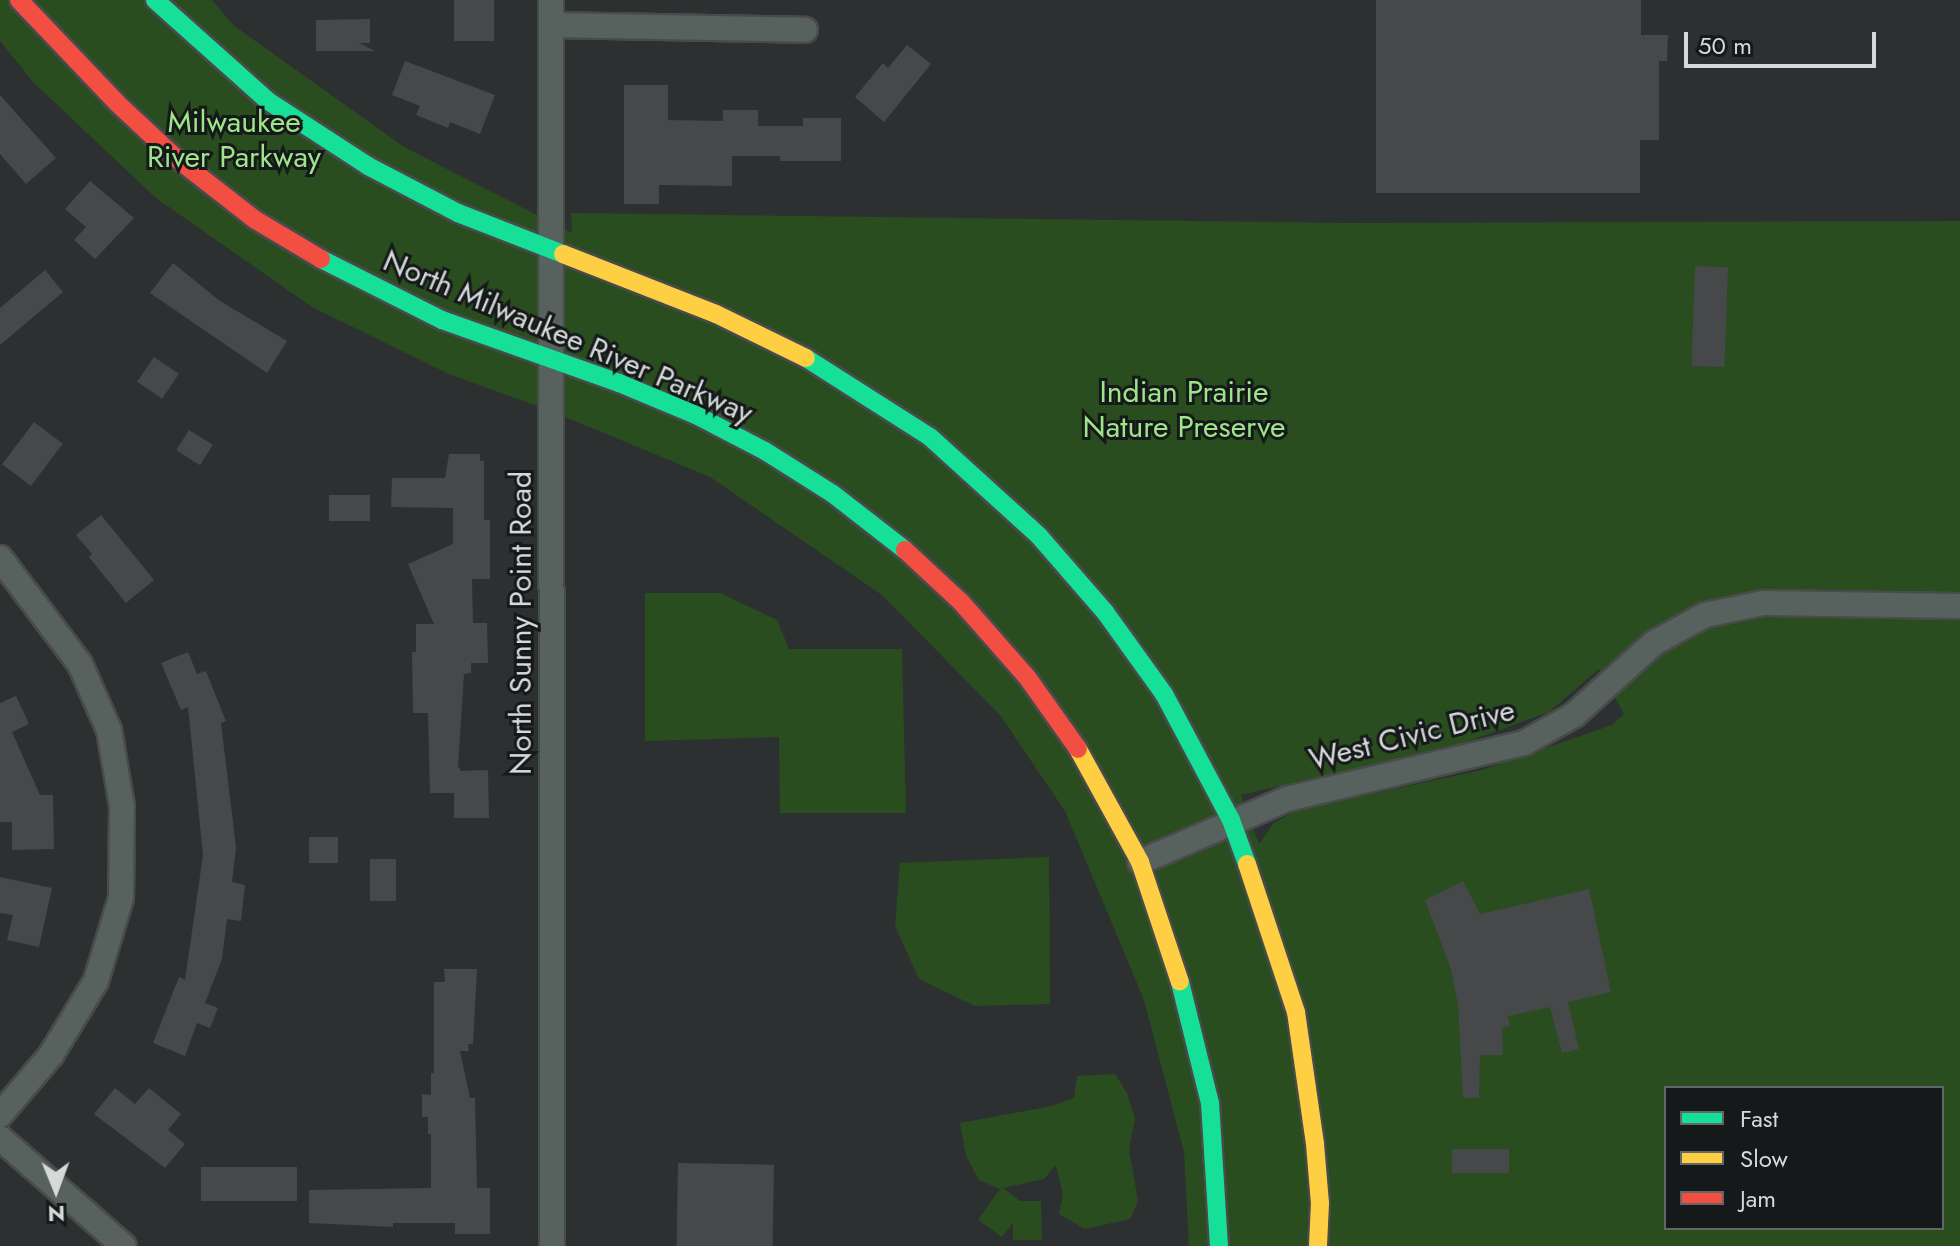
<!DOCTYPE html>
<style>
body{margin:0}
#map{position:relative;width:1960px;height:1246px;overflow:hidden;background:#2d3031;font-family:Jost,sans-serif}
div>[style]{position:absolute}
.green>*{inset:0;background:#294d1e}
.building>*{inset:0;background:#464849;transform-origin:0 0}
.roads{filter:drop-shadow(2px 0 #494b4b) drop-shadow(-2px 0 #494b4b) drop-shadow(0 2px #494b4b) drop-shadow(0 -2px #494b4b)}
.street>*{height:24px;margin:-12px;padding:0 12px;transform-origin:12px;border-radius:12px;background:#57615e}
.fast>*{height:18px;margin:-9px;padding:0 9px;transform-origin:9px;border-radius:9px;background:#16e098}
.slow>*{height:18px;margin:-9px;padding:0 9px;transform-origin:9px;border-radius:9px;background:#ffcf43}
.jam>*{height:18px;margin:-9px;padding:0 9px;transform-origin:9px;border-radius:9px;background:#f24e42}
span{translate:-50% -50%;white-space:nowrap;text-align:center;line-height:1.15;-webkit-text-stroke:6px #161919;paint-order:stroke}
.park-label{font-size:30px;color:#9ee58a}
.street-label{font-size:30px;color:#d5d9d9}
.legend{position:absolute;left:1664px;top:1086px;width:280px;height:144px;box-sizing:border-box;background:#161919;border:2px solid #626666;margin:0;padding:10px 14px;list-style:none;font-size:24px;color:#d5d9d9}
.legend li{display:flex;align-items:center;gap:16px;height:40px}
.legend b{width:40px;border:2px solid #626666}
.north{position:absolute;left:16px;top:1150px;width:80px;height:80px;-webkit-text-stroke:6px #161919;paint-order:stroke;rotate:179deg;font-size:22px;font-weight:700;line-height:32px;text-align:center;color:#d5d9d9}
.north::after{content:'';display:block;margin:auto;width:28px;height:36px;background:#d5d9d9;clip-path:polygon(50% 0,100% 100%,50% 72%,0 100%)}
.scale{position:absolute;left:1684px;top:32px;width:192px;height:36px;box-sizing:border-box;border:4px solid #d5d9d9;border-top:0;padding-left:10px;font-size:24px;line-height:28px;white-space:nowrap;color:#d5d9d9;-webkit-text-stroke:6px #161919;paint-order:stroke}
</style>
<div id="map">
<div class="green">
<i style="clip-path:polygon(evenodd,0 0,212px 0,233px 25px,404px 147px,572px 233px,571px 213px,1342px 223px,1960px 221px,1960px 1246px,1189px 1246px,1184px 1152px,1144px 1000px,1065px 811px,1000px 715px,882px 595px,710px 477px,551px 411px,449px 374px,312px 307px,156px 198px,34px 83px,0 41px,0 0,1599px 669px,1624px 714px,1612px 725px,1482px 770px,1296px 810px,1274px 823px,1259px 844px,1241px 795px,1461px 744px,1549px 712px,1599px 669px,0 0,1666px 1088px,1942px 1088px,1942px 1228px,1666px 1228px,1666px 1088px)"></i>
<i style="clip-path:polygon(645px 593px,720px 593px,777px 620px,789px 649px,902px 649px,906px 813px,780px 813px,779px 737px,645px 741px)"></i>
<i style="clip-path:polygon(1049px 857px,1050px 1004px,975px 1006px,919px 979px,895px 926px,900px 863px)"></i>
<i style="clip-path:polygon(1115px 1074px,1127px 1093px,1135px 1118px,1129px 1149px,1138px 1201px,1130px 1219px,1085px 1229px,1059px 1214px,1063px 1195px,1056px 1165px,1044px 1179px,1003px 1188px,1020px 1201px,1041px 1201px,1042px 1240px,1013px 1240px,1013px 1223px,1002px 1237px,978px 1220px,1000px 1189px,979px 1180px,966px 1156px,960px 1123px,1052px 1106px,1074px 1098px,1077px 1076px)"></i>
</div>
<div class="building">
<i style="left:454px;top:0;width:40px;height:41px"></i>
<i style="clip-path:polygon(1376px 0,1641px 0,1641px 35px,1668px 35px,1667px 61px,1659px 61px,1659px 140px,1640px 140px,1640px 193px,1376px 193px)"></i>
<i style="clip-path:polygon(370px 19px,370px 43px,359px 43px,375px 51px,316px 51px,316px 20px)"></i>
<i style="clip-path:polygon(907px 45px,931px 64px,884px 122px,855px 97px,883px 63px,888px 68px)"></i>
<i style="clip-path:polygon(405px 61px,495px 95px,480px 134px,450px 122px,448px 128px,416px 115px,420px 106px,392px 95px)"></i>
<i style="clip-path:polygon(624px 85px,668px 85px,668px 120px,723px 121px,723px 110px,758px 110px,758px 126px,803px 126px,803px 118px,841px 118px,841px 161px,780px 161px,780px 156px,732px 156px,732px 186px,659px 185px,659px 204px,624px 204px)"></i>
<i style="clip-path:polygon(0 95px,56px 158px,26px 184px,0 154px)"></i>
<i style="clip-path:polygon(90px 181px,134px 218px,95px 259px,74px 240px,86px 227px,65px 209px)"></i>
<i style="clip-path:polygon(173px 263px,220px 301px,287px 341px,267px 373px,150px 293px)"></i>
<i style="left:1695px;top:266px;width:33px;height:100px;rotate:2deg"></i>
<i style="clip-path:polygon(45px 270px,63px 292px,0 345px,0 308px)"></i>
<i style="left:154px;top:357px;width:30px;height:30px;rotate:34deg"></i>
<i style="left:34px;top:422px;width:36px;height:53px;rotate:37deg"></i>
<i style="left:189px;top:430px;width:28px;height:24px;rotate:32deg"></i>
<i style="clip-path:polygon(449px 454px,480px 454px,480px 461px,484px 461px,484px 520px,490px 520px,490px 579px,472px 579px,473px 623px,487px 623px,488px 663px,471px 663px,471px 673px,464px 674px,458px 767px,461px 771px,488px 770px,489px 818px,454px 818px,454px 793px,430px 793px,428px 713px,413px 713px,412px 652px,416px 652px,416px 624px,434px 624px,408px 564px,453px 544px,453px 508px,391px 507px,392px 478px,445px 478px)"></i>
<i style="left:329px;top:495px;width:41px;height:26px"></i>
<i style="clip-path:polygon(101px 515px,154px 580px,126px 603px,89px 557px,92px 554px,76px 535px)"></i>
<i style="clip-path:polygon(188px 652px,197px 674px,206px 671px,226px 721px,221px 723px,236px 847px,232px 882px,245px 885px,241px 921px,227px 919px,222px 959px,205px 1003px,218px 1008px,210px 1028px,197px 1023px,185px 1056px,153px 1043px,179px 977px,185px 980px,203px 855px,188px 707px,181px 710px,161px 663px)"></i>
<i style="clip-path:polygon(16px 696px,29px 724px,12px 732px,40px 795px,53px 795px,54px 849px,12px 850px,12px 822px,0 822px,0 703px)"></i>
<i style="left:309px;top:837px;width:29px;height:26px"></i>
<i style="left:396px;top:859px;width:42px;height:26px;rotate:90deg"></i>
<i style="clip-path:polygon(0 877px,52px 888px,39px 947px,7px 940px,13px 915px,0 913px)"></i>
<i style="clip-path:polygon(1463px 881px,1480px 914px,1589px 889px,1611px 992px,1568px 1002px,1579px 1049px,1562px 1053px,1550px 1007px,1508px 1016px,1510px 1026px,1502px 1028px,1503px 1055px,1480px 1055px,1479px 1098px,1463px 1098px,1458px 1005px,1451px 969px,1425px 900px)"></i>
<i style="clip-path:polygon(444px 969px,477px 969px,473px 1044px,468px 1044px,469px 1051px,460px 1051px,470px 1098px,475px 1098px,477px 1188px,490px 1188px,490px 1234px,455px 1234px,455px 1223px,393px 1223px,393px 1227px,309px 1223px,309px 1190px,431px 1188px,431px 1134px,428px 1134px,428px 1117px,422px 1117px,422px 1094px,431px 1095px,431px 1073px,434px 1073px,434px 982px,445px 982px)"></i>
<i style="clip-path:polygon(115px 1088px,135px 1104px,149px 1088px,181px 1114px,168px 1130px,185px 1144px,165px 1168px,94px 1114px)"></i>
<i style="left:1452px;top:1149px;width:57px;height:24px"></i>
<i style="left:678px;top:1163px;width:96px;height:83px;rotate:1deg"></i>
<i style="left:201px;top:1167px;width:96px;height:34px"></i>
</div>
<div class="roads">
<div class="street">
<i style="left:551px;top:0;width:1246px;rotate:89.95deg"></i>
<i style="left:551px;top:25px;width:254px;rotate:1.1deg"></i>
<i style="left:0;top:558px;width:133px;rotate:53deg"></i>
<i style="left:80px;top:664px;width:72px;rotate:66.3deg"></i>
<i style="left:109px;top:730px;width:77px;rotate:80.3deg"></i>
<i style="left:122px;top:806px;width:92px;rotate:90.6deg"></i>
<i style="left:121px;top:898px;width:87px;rotate:106.8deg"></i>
<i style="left:96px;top:981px;width:87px;rotate:121.3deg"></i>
<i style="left:51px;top:1055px;width:79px;rotate:130.4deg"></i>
<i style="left:1140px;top:862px;width:160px;rotate:-23.2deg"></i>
<i style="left:1287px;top:799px;width:244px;rotate:-13.3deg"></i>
<i style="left:1524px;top:743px;width:57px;rotate:-29.2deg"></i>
<i style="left:1574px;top:715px;width:108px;rotate:-42deg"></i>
<i style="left:1654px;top:643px;width:58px;rotate:-28.8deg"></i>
<i style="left:1705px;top:615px;width:59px;rotate:-11.7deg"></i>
<i style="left:1763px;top:603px;width:197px;rotate:0.9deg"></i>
<i style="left:0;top:1138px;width:164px;rotate:41.1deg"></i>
</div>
<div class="fast">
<i style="left:155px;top:0;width:152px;rotate:41.8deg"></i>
<i style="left:268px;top:101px;width:119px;rotate:33deg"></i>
<i style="left:368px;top:166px;width:102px;rotate:27.6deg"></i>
<i style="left:458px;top:213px;width:113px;rotate:21.3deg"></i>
<i style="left:321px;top:259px;width:136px;rotate:26.8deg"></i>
<i style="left:442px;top:320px;width:188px;rotate:19.6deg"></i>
<i style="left:619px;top:383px;width:83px;rotate:22.6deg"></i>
<i style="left:696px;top:415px;width:78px;rotate:27.6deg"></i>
<i style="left:765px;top:451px;width:80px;rotate:32.3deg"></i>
<i style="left:833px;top:494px;width:91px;rotate:37.9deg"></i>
<i style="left:806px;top:358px;width:147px;rotate:32.5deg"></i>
<i style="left:930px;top:437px;width:147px;rotate:42.2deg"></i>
<i style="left:1039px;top:536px;width:101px;rotate:49deg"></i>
<i style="left:1105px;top:612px;width:101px;rotate:54.3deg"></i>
<i style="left:1164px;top:694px;width:143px;rotate:62deg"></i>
<i style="left:1231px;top:820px;width:47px;rotate:70deg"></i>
<i style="left:1180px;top:982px;width:125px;rotate:76.1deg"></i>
<i style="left:1210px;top:1103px;width:143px;rotate:86.4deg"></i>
</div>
<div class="slow">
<i style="left:563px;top:254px;width:164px;rotate:21.4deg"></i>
<i style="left:716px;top:314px;width:100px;rotate:26.1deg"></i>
<i style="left:1078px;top:749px;width:129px;rotate:61.2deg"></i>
<i style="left:1140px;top:862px;width:126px;rotate:71.6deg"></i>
<i style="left:1247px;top:864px;width:156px;rotate:71.7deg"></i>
<i style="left:1296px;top:1012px;width:133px;rotate:81.8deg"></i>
<i style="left:1315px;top:1144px;width:59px;rotate:85.2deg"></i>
<i style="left:1320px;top:1203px;width:43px;rotate:92.7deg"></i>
</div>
<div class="jam">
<i style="left:19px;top:0;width:144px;rotate:46.4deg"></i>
<i style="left:118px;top:104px;width:79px;rotate:43deg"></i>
<i style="left:176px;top:158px;width:99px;rotate:38deg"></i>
<i style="left:254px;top:219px;width:78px;rotate:30.8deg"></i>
<i style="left:905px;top:550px;width:76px;rotate:42.9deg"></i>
<i style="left:961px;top:602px;width:100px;rotate:48.7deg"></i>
<i style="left:1027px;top:677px;width:88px;rotate:54.7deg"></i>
</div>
</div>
<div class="park-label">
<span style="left:234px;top:139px">Milwaukee<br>River Parkway</span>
<span style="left:1184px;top:409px">Indian Prairie<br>Nature Preserve</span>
</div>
<div class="street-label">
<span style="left:568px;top:337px;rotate:23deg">North Milwaukee River Parkway</span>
<span style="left:521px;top:623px;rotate:-90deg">North Sunny Point Road</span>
<span style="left:1412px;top:735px;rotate:-14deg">West Civic Drive</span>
</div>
<ul class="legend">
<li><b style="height:10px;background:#16e098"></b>Fast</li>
<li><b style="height:10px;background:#ffcf43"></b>Slow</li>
<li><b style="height:10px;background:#f24e42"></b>Jam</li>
</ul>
<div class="north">N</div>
<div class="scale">50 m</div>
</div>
